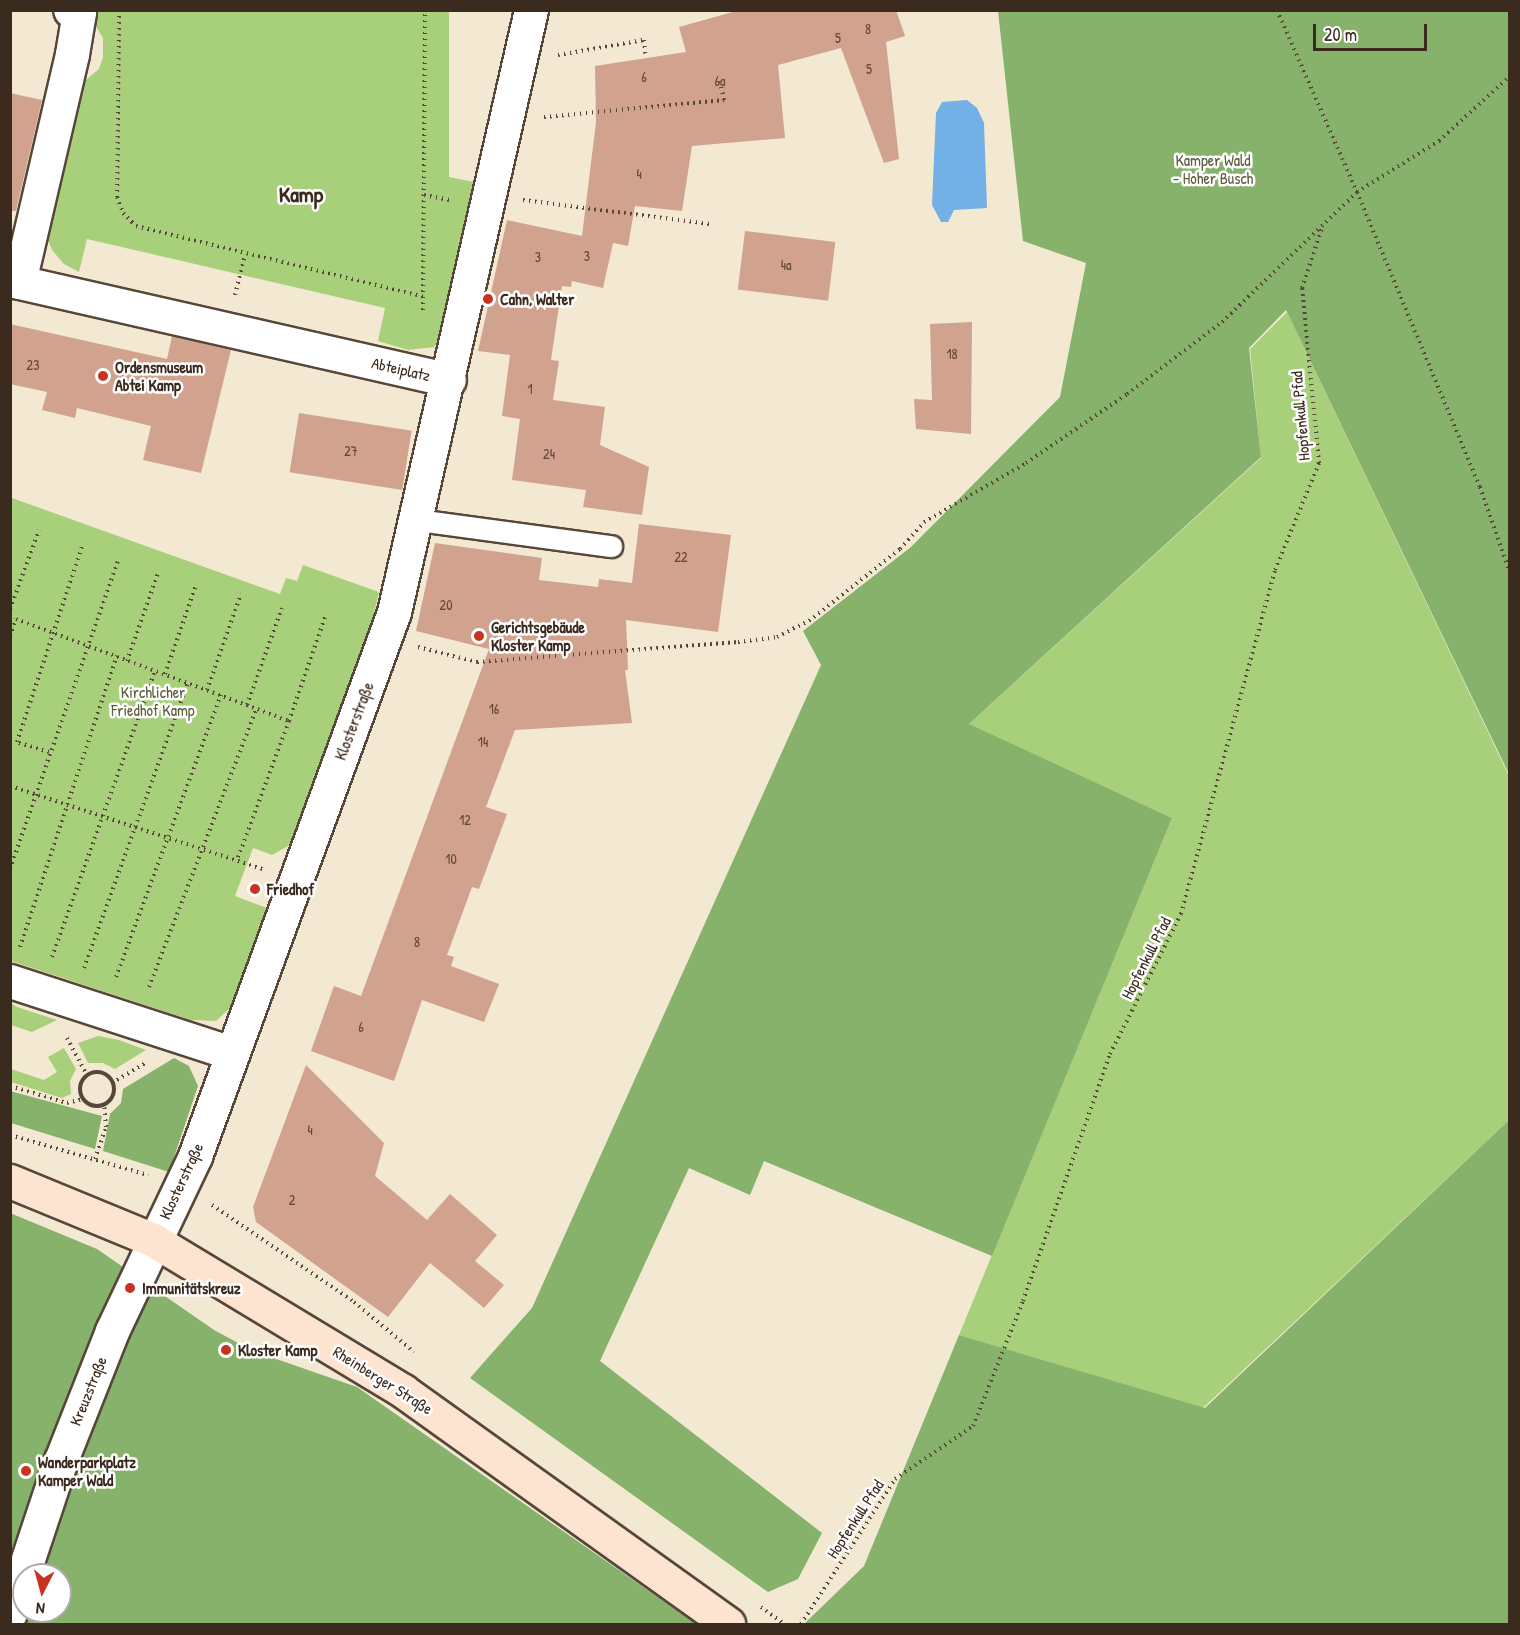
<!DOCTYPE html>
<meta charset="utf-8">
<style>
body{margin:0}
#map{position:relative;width:1520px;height:1635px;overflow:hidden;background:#f3e8d1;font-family:"Patrick Hand",sans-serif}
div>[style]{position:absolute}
.green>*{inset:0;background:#a8d07b}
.forest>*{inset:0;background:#86b26b}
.water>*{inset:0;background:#73b0e5}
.building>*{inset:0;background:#d1a28d;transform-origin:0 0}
.path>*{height:4px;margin-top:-2px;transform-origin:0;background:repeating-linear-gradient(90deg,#574639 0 1.5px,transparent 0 6px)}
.path>.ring{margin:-2px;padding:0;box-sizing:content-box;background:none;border:4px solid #574639;border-radius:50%}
.roads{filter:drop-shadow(2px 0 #574639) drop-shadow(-2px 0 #574639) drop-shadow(0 2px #574639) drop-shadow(0 -2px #574639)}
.service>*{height:21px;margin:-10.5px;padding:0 10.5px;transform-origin:10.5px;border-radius:10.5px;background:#fff}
.minor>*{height:33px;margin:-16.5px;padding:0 16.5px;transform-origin:16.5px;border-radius:16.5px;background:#fff}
.secondary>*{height:33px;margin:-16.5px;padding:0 16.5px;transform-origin:16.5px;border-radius:16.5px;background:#fde4d1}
.dots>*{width:16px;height:16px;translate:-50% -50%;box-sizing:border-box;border:3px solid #fff;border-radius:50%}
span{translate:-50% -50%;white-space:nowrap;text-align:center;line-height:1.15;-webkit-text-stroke:5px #fff;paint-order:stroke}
.number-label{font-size:14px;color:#60483a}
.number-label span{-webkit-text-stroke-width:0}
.park-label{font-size:16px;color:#5c5c3a}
.poi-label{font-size:16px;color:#3b2a1e;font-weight:700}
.left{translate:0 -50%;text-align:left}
.street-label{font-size:16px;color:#3b2a1e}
.district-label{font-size:22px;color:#3b2a1e;font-weight:700}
.frame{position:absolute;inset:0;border:12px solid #3b2a1e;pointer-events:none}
.north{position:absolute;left:12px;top:1563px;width:60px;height:60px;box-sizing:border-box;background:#fff;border:2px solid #b1aaa5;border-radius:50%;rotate:186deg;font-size:16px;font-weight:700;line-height:24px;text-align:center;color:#3b2a1e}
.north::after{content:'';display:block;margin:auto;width:21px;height:27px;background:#c8321e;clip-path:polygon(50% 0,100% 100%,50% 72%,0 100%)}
.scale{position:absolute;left:1313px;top:24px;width:114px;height:27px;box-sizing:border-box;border:3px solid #3b2a1e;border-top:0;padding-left:8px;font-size:18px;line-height:21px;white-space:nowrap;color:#3b2a1e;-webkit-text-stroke:4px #fff;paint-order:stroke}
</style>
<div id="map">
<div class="green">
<i style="clip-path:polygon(92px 11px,449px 11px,449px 177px,474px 182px,439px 340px,434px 347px,408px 350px,378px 341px,385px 308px,87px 239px,79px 272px,64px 264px,52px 250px,45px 232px,76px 88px,99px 69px,103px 57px,103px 38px,90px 17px)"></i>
<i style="clip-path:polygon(1287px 312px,1509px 776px,1509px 1120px,1203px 1408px,959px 1335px,1172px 818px,968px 725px,1261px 458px,1250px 349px)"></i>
<i style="clip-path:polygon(12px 498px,280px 594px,286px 578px,297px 581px,303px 565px,379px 592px,372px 622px,290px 845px,272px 855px,253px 848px,235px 896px,267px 908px,232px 1006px,216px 1021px,191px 1020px,11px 961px)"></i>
<i style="clip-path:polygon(11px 1003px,17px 1007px,57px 1020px,32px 1032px,11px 1025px)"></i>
<i style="clip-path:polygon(98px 1036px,119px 1040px,146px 1050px,115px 1069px,103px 1063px,88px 1063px,78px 1043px)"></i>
<i style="clip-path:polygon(64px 1048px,76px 1069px,70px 1081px,71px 1094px,62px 1098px,11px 1082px,11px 1069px,44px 1080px,57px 1072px,48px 1057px)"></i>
</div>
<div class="forest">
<i style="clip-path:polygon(998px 11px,1509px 11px,1509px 774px,1286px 310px,1249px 348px,1261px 457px,969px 724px,1172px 818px,992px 1256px,764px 1161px,750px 1195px,689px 1168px,600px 1361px,822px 1533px,798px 1579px,768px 1592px,470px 1378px,532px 1308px,821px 665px,803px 631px,911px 547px,1060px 397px,1086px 263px,1023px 241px)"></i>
<i style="clip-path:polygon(174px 1058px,189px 1066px,198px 1086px,169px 1172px,103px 1151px,110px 1114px,121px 1103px,123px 1089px)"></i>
<i style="clip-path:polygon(10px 1091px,102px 1116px,95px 1149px,11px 1123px)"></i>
<i style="clip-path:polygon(1509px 1120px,1509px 1624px,804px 1624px,864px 1566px,959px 1335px,1205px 1408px)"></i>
<i style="clip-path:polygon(evenodd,10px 1213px,97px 1249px,214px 1330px,253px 1351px,357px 1387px,696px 1624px,11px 1624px,10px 1213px,24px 1575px,60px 1575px,60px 1611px,24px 1611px,24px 1575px)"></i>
</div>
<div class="water">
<i style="clip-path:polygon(967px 100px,977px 108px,984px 123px,987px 208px,954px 210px,948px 222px,941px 222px,932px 205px,936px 113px,942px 102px)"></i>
</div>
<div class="building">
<i style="clip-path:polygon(740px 10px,896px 10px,905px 36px,886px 42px,899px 159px,884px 163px,841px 48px,778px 65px,785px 138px,692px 146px,682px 211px,635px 206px,628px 246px,613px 243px,603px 288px,572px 281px,571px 287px,562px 286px,551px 360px,559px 361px,553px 400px,605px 407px,600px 445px,649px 467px,642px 515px,583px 507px,586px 490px,512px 480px,520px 419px,502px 416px,510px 355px,478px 351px,507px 220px,582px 236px,596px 122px,595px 66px,686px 52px,679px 27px)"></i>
<i style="clip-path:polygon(10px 93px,42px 100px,16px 211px,10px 211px)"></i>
<i style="left:745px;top:231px;width:91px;height:59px;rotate:7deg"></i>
<i style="clip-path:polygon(972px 322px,971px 434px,916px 429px,914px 399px,932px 400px,930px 324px)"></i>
<i style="clip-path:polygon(10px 324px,167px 359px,172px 336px,231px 350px,201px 473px,143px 460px,151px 426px,77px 408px,75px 418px,42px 410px,47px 392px,10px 384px)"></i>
<i style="left:299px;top:413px;width:114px;height:60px;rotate:9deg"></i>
<i style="clip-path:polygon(639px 524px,731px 535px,718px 632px,626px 620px,628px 670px,625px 670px,632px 723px,515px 730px,486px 807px,507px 814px,479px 889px,472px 887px,447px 955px,454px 957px,451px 966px,499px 984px,484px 1022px,422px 1000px,394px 1081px,311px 1051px,334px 986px,361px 996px,489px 649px,416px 631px,435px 543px,542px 558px,539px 580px,598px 587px,599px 579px,632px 583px)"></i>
<i style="clip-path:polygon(306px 1065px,384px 1143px,375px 1176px,427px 1220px,450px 1194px,497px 1235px,475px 1261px,504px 1285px,484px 1308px,430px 1263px,388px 1317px,256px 1222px,253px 1207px)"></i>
</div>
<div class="path">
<i style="left:119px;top:10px;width:187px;rotate:90.6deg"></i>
<i style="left:117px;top:197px;width:17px;rotate:69deg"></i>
<i style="left:123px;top:213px;width:18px;rotate:45deg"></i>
<i style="left:136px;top:226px;width:297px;rotate:13.8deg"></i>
<i style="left:1277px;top:10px;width:199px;rotate:66.3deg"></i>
<i style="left:1357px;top:192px;width:320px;rotate:67.4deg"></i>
<i style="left:1480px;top:487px;width:91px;rotate:70.8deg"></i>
<i style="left:558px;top:55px;width:87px;rotate:-9.9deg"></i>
<i style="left:644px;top:40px;width:18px;rotate:84deg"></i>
<i style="left:544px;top:117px;width:181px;rotate:-5.4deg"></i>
<i style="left:724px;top:100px;width:19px;rotate:-102deg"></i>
<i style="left:424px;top:195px;width:26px;rotate:11deg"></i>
<i style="left:523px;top:200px;width:189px;rotate:7.3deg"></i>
<i style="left:235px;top:295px;width:41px;rotate:-76deg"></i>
<i style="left:423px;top:310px;width:300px;rotate:-89.6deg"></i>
<i style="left:10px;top:609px;width:84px;rotate:-69.8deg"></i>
<i style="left:10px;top:636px;width:18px;rotate:-71deg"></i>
<i style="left:16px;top:619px;width:291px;rotate:20.5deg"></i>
<i style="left:289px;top:721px;width:148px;rotate:110.5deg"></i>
<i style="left:418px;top:647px;width:61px;rotate:14.3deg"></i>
<i style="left:477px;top:662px;width:262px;rotate:-4.4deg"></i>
<i style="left:738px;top:642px;width:39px;rotate:-7deg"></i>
<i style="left:777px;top:637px;width:36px;rotate:-27deg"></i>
<i style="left:809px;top:621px;width:116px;rotate:-38.4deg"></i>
<i style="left:900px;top:549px;width:36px;rotate:-48deg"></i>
<i style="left:924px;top:522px;width:118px;rotate:-30deg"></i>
<i style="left:1026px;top:463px;width:122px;rotate:-34.3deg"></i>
<i style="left:1127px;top:394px;width:119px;rotate:-37.2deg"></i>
<i style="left:1222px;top:322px;width:187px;rotate:-43.9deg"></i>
<i style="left:1357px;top:192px;width:97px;rotate:-31.9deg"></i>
<i style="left:1439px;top:141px;width:96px;rotate:-42.5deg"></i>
<i style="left:127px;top:661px;width:93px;rotate:-70.6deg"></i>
<i style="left:165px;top:674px;width:94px;rotate:-70.8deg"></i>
<i style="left:207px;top:690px;width:102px;rotate:-70.5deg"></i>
<i style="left:247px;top:705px;width:103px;rotate:-70.2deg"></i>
<i style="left:289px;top:721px;width:113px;rotate:-70.9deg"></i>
<i style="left:49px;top:752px;width:34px;rotate:-163deg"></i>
<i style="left:17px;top:742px;width:209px;rotate:-71.6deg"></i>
<i style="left:10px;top:786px;width:266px;rotate:18.2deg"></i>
<i style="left:10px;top:869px;width:330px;rotate:-70.7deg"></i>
<i style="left:20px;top:947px;width:307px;rotate:-71.6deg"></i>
<i style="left:52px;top:957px;width:304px;rotate:-70.2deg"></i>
<i style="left:84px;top:968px;width:303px;rotate:-70deg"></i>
<i style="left:116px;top:977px;width:301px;rotate:-69.6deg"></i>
<i style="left:149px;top:987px;width:298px;rotate:-68.9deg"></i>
<i style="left:67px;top:1038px;width:42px;rotate:61.6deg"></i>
<i class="ring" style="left:80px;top:1072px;width:30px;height:30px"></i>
<i style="left:112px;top:1083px;width:39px;rotate:-31deg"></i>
<i style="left:10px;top:1086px;width:59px;rotate:16.6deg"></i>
<i style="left:67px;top:1103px;width:16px;rotate:-14deg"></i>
<i style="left:10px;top:1135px;width:144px;rotate:16.2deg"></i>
<i style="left:95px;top:1159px;width:34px;rotate:-71deg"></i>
<i style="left:106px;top:1127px;width:22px;rotate:-95deg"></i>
<i style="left:212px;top:1205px;width:172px;rotate:34.3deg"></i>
<i style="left:354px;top:1302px;width:78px;rotate:39.8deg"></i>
<i style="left:761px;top:1607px;width:29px;rotate:36deg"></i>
<i style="left:801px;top:1624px;width:173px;rotate:-57deg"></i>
<i style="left:895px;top:1479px;width:94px;rotate:-34.2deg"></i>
<i style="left:973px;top:1426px;width:135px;rotate:-68.2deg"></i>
<i style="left:1023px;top:1301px;width:262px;rotate:-70.6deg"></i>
<i style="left:1110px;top:1054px;width:157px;rotate:-63.1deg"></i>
<i style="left:1181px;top:914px;width:357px;rotate:-74.7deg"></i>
<i style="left:1275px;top:570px;width:116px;rotate:-67.6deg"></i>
<i style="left:1319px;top:463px;width:176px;rotate:-95.5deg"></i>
<i style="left:1302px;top:288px;width:63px;rotate:-71.6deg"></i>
</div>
<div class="roads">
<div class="service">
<i style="left:418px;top:520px;width:195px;rotate:7.7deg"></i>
</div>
<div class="minor">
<i style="left:10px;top:280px;width:450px;rotate:12.8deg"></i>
<i style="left:19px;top:282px;width:234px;rotate:-76.9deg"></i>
<i style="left:72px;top:54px;width:43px;rotate:-80.5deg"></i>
<i style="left:79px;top:12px;width:9px;rotate:-167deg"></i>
<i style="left:10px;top:981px;width:233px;rotate:18deg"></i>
<i style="left:10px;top:1613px;width:161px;rotate:-71.6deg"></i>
<i style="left:61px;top:1460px;width:139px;rotate:-68.4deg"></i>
<i style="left:112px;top:1331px;width:194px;rotate:-64.6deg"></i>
<i style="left:195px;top:1156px;width:579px;rotate:-69.91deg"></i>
<i style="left:394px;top:612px;width:617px;rotate:-77.18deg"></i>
</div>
<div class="secondary">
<i style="left:10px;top:1181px;width:155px;rotate:22.4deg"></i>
<i style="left:153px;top:1240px;width:292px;rotate:31.1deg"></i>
<i style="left:403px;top:1391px;width:400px;rotate:35.6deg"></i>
</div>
</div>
<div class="dots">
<i style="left:488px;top:299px;background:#c8321e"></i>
<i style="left:103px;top:376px;background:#c8321e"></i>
<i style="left:479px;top:636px;background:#c8321e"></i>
<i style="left:255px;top:889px;background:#c8321e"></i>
<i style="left:130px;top:1288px;background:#c8321e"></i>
<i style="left:226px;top:1350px;background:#c8321e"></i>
<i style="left:26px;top:1471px;background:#c8321e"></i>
</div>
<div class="number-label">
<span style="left:868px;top:29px">8</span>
<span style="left:838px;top:38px">5</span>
<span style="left:869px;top:69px">5</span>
<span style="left:644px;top:77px">6</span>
<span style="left:720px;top:81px">6a</span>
<span style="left:639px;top:174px">4</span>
<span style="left:587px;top:256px">3</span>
<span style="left:538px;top:257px">3</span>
<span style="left:786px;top:265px">4a</span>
<span style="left:952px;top:354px">18</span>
<span style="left:33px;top:365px">23</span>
<span style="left:530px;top:389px">1</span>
<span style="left:351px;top:451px">27</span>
<span style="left:549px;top:454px">24</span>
<span style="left:681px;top:557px">22</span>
<span style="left:446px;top:605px">20</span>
<span style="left:494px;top:709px">16</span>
<span style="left:483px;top:742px">14</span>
<span style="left:465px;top:820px">12</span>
<span style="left:451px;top:859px">10</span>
<span style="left:417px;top:942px">8</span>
<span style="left:361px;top:1027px">6</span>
<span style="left:310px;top:1130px">4</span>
<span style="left:292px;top:1200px">2</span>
</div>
<div class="park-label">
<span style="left:1213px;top:169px">Kamper Wald<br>- Hoher Busch</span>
<span style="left:153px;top:701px">Kirchlicher<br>Friedhof Kamp</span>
</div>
<div class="poi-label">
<span class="left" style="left:500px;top:299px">Cahn, Walter</span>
<span class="left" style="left:115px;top:376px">Ordensmuseum<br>Abtei Kamp</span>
<span class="left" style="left:491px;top:636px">Gerichtsgebäude<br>Kloster Kamp</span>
<span class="left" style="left:267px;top:889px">Friedhof</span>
<span class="left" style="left:142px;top:1288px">Immunitätskreuz</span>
<span class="left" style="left:238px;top:1350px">Kloster Kamp</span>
<span class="left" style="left:38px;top:1471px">Wanderparkplatz<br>Kamper Wald</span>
</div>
<div class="street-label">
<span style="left:401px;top:369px;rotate:13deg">Abteiplatz</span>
<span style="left:1300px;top:416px;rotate:-95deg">Hopfenkull Pfad</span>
<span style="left:354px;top:721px;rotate:-69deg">Klosterstraße</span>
<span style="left:1146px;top:958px;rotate:-63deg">Hopfenkull Pfad</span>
<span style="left:181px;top:1181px;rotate:-65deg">Klosterstraße</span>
<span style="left:383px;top:1380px;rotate:32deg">Rheinberger Straße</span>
<span style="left:88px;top:1391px;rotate:-68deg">Kreuzstraße</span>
<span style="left:855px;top:1519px;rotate:-57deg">Hopfenkull Pfad</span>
</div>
<div class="district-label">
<span style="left:301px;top:195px">Kamp</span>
</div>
<div class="frame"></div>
<div class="north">N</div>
<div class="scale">20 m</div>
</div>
